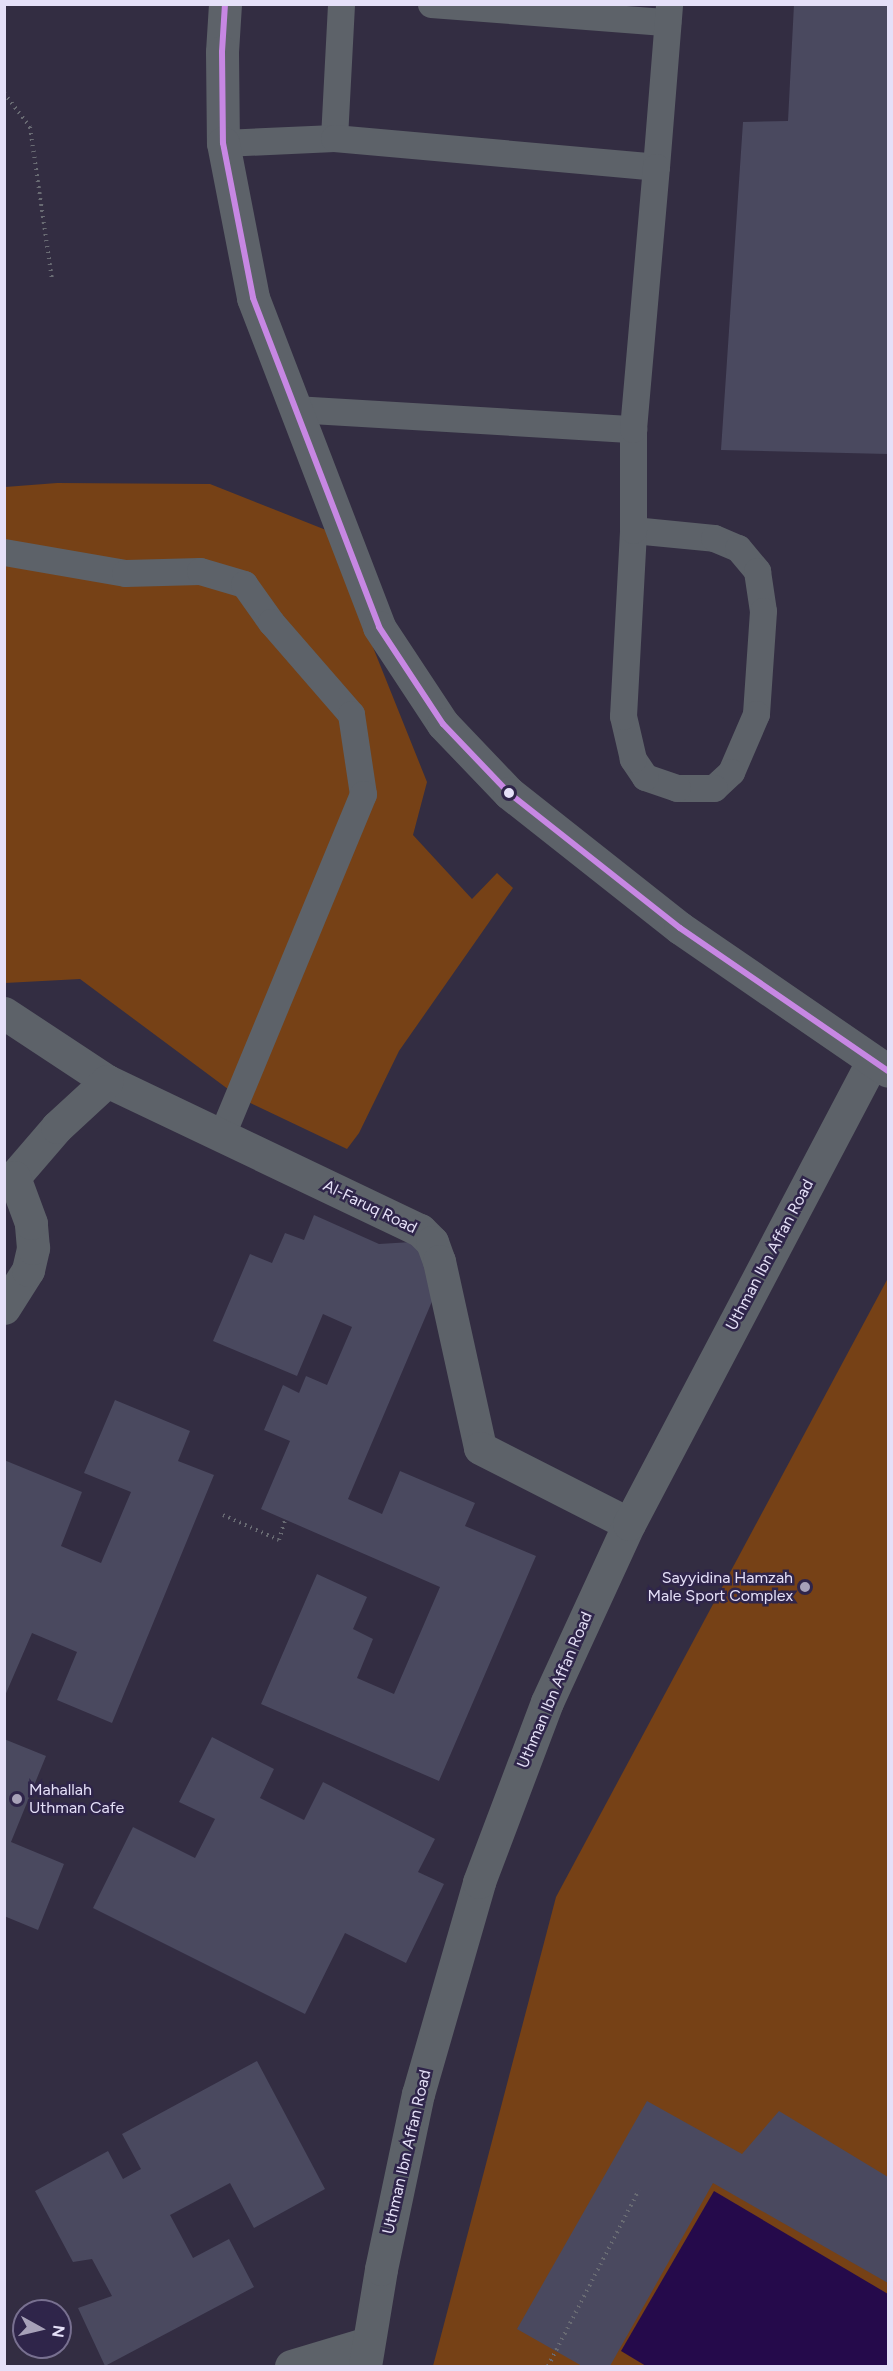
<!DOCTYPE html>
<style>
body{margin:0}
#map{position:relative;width:893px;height:2371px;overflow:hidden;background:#332d42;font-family:Figtree,sans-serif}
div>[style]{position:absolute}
.green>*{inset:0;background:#764116}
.water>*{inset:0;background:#250a4b}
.building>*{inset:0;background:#4a495f}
.path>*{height:4px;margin-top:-2px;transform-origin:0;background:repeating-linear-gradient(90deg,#696b73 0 1.5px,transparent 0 6px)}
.service>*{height:27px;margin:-13.5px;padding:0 13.5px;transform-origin:13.5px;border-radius:13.5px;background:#5d6269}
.minor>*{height:33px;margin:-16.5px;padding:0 16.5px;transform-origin:16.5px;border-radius:16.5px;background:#5d6269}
.tertiary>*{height:33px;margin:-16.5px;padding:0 16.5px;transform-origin:16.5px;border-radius:16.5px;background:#5d6269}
.bus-1>*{height:6px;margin:-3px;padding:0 3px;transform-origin:3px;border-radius:3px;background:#c787e3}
.dots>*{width:16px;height:16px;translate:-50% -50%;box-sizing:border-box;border:3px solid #2f254a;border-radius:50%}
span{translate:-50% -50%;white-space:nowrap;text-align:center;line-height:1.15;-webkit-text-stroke:5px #2f254a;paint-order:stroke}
.street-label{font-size:16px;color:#e5e0f8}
.poi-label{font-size:16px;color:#e5e0f8}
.right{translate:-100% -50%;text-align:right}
.left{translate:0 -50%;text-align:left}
.frame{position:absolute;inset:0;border:6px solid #e5e0f8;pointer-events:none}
.north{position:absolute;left:12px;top:2299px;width:60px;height:60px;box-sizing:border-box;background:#2f254a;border:2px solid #787090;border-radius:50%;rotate:98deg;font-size:16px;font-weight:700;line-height:24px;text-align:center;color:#e5e0f8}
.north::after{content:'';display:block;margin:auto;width:21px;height:27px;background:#a7a1b8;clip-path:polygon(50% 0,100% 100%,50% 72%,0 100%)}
</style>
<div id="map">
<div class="green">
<i style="clip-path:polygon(57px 483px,210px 484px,326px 530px,427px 782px,413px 835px,472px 899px,497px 873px,513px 888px,399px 1051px,359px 1133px,347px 1149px,240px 1098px,80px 979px,5px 983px,5px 487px)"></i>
<i style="clip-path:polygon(888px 1278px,888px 2366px,433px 2366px,556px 1897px)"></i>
</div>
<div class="water">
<i style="clip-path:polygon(714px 2191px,888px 2294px,888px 2366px,646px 2366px,621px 2351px)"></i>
</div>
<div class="building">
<i style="clip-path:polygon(794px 4px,888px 4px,888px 454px,721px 450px,743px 122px,788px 121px)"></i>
<i style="clip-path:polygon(314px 1215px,379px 1244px,428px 1241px,436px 1292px,348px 1499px,382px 1514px,400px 1471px,475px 1503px,465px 1526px,536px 1556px,439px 1781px,261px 1704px,317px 1574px,367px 1597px,353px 1629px,373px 1639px,357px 1678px,394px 1694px,440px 1587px,261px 1509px,290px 1441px,264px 1430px,283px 1385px,299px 1393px,306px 1376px,327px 1385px,352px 1327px,323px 1314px,297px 1376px,213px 1341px,250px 1254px,272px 1263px,285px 1233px,304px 1240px)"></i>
<i style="clip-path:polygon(115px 1400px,190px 1431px,178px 1461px,214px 1475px,112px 1723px,57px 1700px,77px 1652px,32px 1633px,4px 1698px,4px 1460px,82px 1492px,61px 1546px,101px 1563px,131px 1492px,84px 1473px)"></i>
<i style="clip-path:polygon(212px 1737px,274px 1769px,260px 1798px,304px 1820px,323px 1782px,435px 1839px,418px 1872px,444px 1884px,406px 1963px,345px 1933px,305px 2014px,93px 1908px,133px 1827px,195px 1858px,215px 1819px,179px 1802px)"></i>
<i style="clip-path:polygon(4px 1739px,46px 1756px,11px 1842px,64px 1864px,38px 1930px,4px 1916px)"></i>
<i style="clip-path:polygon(257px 2061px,325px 2189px,254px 2228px,230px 2183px,170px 2215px,193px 2258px,229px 2239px,254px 2287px,105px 2366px,78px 2308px,112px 2296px,92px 2259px,73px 2262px,35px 2191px,108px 2151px,123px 2179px,141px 2169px,122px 2134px)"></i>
<i style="clip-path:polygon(647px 2101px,742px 2154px,779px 2111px,888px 2177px,888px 2283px,713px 2183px,610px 2366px,582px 2366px,517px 2329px)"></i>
</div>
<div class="path">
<i style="left:4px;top:93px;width:43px;rotate:52.6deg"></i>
<i style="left:30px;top:127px;width:155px;rotate:81.8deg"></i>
<i style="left:223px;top:1515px;width:61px;rotate:24.1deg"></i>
<i style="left:279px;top:1540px;width:21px;rotate:-73deg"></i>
<i style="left:548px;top:2366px;width:198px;rotate:-62.7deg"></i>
</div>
<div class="service">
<i style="left:431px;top:4px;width:237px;rotate:4.4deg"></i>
<i style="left:334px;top:138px;width:134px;rotate:-87deg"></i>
<i style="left:223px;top:143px;width:111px;rotate:-2.6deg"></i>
<i style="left:334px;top:138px;width:323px;rotate:5.1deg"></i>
<i style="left:656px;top:167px;width:164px;rotate:-85.4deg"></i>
<i style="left:294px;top:409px;width:340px;rotate:3.4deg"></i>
<i style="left:633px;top:530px;width:81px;rotate:5.6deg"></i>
<i style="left:714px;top:538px;width:26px;rotate:23deg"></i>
<i style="left:738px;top:548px;width:30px;rotate:50deg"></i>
<i style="left:757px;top:571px;width:40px;rotate:81.5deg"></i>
<i style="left:763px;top:611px;width:103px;rotate:93.9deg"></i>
<i style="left:756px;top:714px;width:63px;rotate:113.3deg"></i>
<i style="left:731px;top:772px;width:23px;rotate:137deg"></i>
<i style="left:714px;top:788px;width:37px;rotate:180deg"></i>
<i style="left:677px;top:788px;width:34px;rotate:-161deg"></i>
<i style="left:645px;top:777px;width:22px;rotate:-124deg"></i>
<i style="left:633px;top:759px;width:44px;rotate:-103.1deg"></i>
<i style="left:623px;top:716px;width:186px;rotate:-86.9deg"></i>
<i style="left:633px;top:530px;width:101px;rotate:-90deg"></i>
<i style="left:633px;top:429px;width:263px;rotate:-85deg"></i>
<i style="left:4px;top:552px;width:123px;rotate:9.8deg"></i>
<i style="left:125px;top:573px;width:75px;rotate:-1.5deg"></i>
<i style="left:200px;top:571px;width:46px;rotate:16.5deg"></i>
<i style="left:244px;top:584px;width:47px;rotate:54.6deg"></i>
<i style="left:271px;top:622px;width:122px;rotate:49deg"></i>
<i style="left:351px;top:714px;width:81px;rotate:81.5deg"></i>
<i style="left:363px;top:794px;width:369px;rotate:112.5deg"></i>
</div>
<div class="minor">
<i style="left:4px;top:1013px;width:123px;rotate:33.4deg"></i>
<i style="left:107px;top:1081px;width:347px;rotate:25.5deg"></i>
<i style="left:420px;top:1230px;width:17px;rotate:45deg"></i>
<i style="left:432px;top:1242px;width:20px;rotate:70deg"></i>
<i style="left:439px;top:1261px;width:191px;rotate:77.6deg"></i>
<i style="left:480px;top:1448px;width:167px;rotate:27deg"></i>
<i style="left:4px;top:1180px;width:10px;rotate:-17deg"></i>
<i style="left:14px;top:1177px;width:66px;rotate:-49.3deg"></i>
<i style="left:57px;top:1127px;width:68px;rotate:-42.6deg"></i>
<i style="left:4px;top:1308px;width:45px;rotate:-57.7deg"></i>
<i style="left:28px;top:1270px;width:23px;rotate:-77deg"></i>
<i style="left:33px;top:1248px;width:25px;rotate:-95deg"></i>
<i style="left:31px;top:1223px;width:49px;rotate:-110.3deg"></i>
<i style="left:291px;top:2366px;width:80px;rotate:-16.6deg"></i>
<i style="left:365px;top:2366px;width:98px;rotate:-80.6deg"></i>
<i style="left:381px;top:2269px;width:179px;rotate:-78.1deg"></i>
<i style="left:418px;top:2094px;width:221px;rotate:-73.9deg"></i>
<i style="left:479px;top:1882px;width:192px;rotate:-69.3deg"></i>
<i style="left:547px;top:1702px;width:196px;rotate:-65.3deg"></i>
<i style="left:629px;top:1524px;width:522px;rotate:-62.26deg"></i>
</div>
<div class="tertiary">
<i style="left:225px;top:4px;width:48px;rotate:93.6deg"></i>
<i style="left:222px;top:52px;width:91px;rotate:89.4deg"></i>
<i style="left:223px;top:143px;width:158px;rotate:79deg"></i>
<i style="left:253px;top:298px;width:352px;rotate:69deg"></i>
<i style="left:379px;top:627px;width:116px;rotate:56.6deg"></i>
<i style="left:443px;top:724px;width:95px;rotate:46.3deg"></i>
<i style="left:509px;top:793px;width:218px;rotate:38.3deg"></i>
<i style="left:680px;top:928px;width:252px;rotate:34.5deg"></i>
</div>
<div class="bus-1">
<i style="left:225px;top:4px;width:48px;rotate:93.6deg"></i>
<i style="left:222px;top:52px;width:91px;rotate:89.4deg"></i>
<i style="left:223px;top:143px;width:158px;rotate:79deg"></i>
<i style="left:253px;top:298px;width:352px;rotate:69deg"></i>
<i style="left:379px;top:627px;width:116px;rotate:56.6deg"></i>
<i style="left:443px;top:724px;width:95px;rotate:46.3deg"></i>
<i style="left:509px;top:793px;width:218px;rotate:38.3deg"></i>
<i style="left:680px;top:928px;width:252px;rotate:34.5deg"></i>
</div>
<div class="dots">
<i style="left:509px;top:793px;background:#e5e0f8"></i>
<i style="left:805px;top:1587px;background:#a7a1b8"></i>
<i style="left:17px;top:1799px;background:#a7a1b8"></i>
</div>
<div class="street-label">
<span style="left:370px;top:1207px;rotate:26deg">Al-Faruq Road</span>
<span style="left:770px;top:1255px;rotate:-62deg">Uthman Ibn Affan Road</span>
<span style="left:555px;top:1690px;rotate:-67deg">Uthman Ibn Affan Road</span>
<span style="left:407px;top:2152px;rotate:-77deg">Uthman Ibn Affan Road</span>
</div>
<div class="poi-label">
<span class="right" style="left:793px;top:1587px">Sayyidina Hamzah<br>Male Sport Complex</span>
<span class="left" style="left:29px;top:1799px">Mahallah<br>Uthman Cafe</span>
</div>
<div class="frame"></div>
<div class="north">N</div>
</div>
